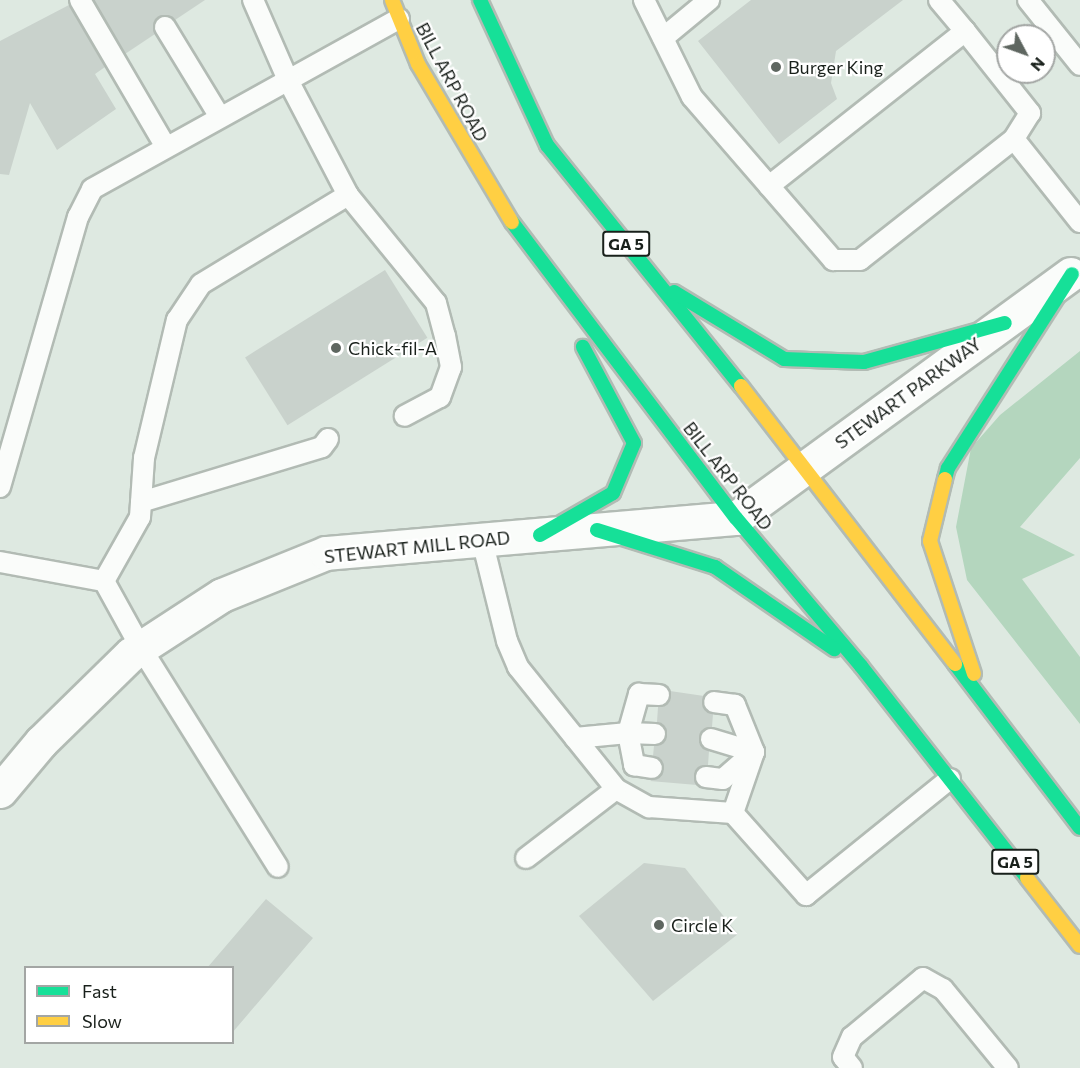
<!DOCTYPE html>
<style>
body{margin:0}
#map{position:relative;width:1080px;height:1068px;overflow:hidden;background:#dee9e1;font-family:Commissioner,sans-serif}
div>[style]{position:absolute}
.green>*{inset:0;background:#b4d6be}
.building>*{inset:0;background:#c9d2cc;transform-origin:0 0}
.roads{filter:drop-shadow(2px 0 #b2bbb4) drop-shadow(-2px 0 #b2bbb4) drop-shadow(0 2px #b2bbb4) drop-shadow(0 -2px #b2bbb4)}
.lane>*{height:20px;margin:-10px;padding:0 10px;transform-origin:10px;border-radius:10px;background:#fafcfa}
.street>*{height:33px;margin:-16.5px;padding:0 16.5px;transform-origin:16.5px;border-radius:16.5px;background:#fafcfa}
.fast>*{height:14px;margin:-7px;padding:0 7px;transform-origin:7px;border-radius:7px;background:#16e098}
.slow>*{height:14px;margin:-7px;padding:0 7px;transform-origin:7px;border-radius:7px;background:#ffcf43}
.dots>*{width:16px;height:16px;translate:-50% -50%;box-sizing:border-box;border:3px solid #fff;border-radius:50%}
span{translate:-50% -50%;white-space:nowrap;text-align:center;line-height:1.15;-webkit-text-stroke:4.5px #fff;paint-order:stroke}
.shield-label span{padding:2px 4px;background:#fff;border:2px solid;border-radius:4px;-webkit-text-stroke-width:0}
.shield-label{font-size:16px;color:#19201b;font-weight:700}
.poi-label{font-size:18px;color:#19201b}
.left{translate:0 -50%;text-align:left}
.street-label{font-size:18px;color:#19201b}
.legend{position:absolute;left:24px;top:966px;width:210px;height:78px;box-sizing:border-box;background:#fff;border:2px solid #a3a6a4;margin:0;padding:8px 10px;list-style:none;font-size:18px;color:#19201b}
.legend li{display:flex;align-items:center;gap:12px;height:30px}
.legend b{width:30px;border:2px solid #a3a6a4}
.north{position:absolute;left:996px;top:24px;width:60px;height:60px;box-sizing:border-box;background:#fff;border:2px solid #a3a6a4;border-radius:50%;rotate:131deg;font-size:16px;font-weight:700;line-height:24px;text-align:center;color:#19201b}
.north::after{content:'';display:block;margin:auto;width:21px;height:27px;background:#5e6660;clip-path:polygon(50% 0,100% 100%,50% 72%,0 100%)}
</style>
<div id="map">
<div class="green">
<i style="clip-path:polygon(1080px 351px,1080px 458px,1020px 527px,1075px 555px,1022px 579px,1080px 657px,1080px 724px,967px 580px,956px 527px,971px 448px,1000px 415px)"></i>
</div>
<div class="building">
<i style="clip-path:polygon(94px 0,205px 0,175px 20px,165px 15px,158px 17px,153px 27px,155px 34px,125px 54px)"></i>
<i style="clip-path:polygon(751px 0,903px 0,836px 51px,831px 83px,837px 99px,779px 144px,698px 41px)"></i>
<i style="clip-path:polygon(69px 5px,105px 67px,95px 74px,116px 109px,57px 150px,30px 103px,9px 175px,0 174px,0 41px)"></i>
<i style="left:385px;top:270px;width:80px;height:165px;rotate:58deg"></i>
<i style="clip-path:polygon(670px 691px,704px 696px,703px 707px,713px 714px,712px 727px,699px 736px,702px 747px,709px 751px,708px 765px,701px 766px,694px 775px,697px 785px,650px 781px,664px 771px,660px 759px,653px 756px,654px 746px,661px 744px,667px 735px,665px 728px,657px 722px,658px 707px,669px 702px)"></i>
<i style="clip-path:polygon(644px 863px,685px 868px,738px 934px,653px 1001px,579px 916px)"></i>
<i style="clip-path:polygon(266px 899px,313px 938px,232px 1033px,232px 968px,207px 968px)"></i>
</div>
<div class="roads">
<div class="lane">
<i style="left:80px;top:0;width:170px;rotate:59.7deg"></i>
<i style="left:644px;top:0;width:108px;rotate:63.7deg"></i>
<i style="left:692px;top:97px;width:216px;rotate:49.1deg"></i>
<i style="left:833px;top:260px;width:27px"></i>
<i style="left:860px;top:260px;width:196px;rotate:-38.2deg"></i>
<i style="left:1014px;top:139px;width:106px;rotate:51.5deg"></i>
<i style="left:939px;top:0;width:40px;rotate:50deg"></i>
<i style="left:1028px;top:0;width:83px;rotate:51.3deg"></i>
<i style="left:165px;top:27px;width:105px;rotate:58.6deg"></i>
<i style="left:663px;top:38px;width:60px;rotate:-39.6deg"></i>
<i style="left:769px;top:186px;width:250px;rotate:-38.3deg"></i>
<i style="left:965px;top:31px;width:105px;rotate:51.6deg"></i>
<i style="left:1030px;top:113px;width:31px;rotate:122deg"></i>
<i style="left:348px;top:195px;width:139px;rotate:50.8deg"></i>
<i style="left:436px;top:303px;width:34px;rotate:75deg"></i>
<i style="left:445px;top:336px;width:32px;rotate:79deg"></i>
<i style="left:451px;top:367px;width:32px;rotate:110deg"></i>
<i style="left:440px;top:397px;width:40px;rotate:152deg"></i>
<i style="left:0;top:487px;width:281px;rotate:-73.9deg"></i>
<i style="left:78px;top:217px;width:31px;rotate:-63deg"></i>
<i style="left:92px;top:189px;width:351px;rotate:-29deg"></i>
<i style="left:141px;top:502px;width:189px;rotate:-16.9deg"></i>
<i style="left:322px;top:447px;width:10px;rotate:-53deg"></i>
<i style="left:482px;top:540px;width:104px;rotate:76.1deg"></i>
<i style="left:507px;top:641px;width:28px;rotate:67deg"></i>
<i style="left:518px;top:667px;width:156px;rotate:51.2deg"></i>
<i style="left:616px;top:789px;width:38px;rotate:29deg"></i>
<i style="left:649px;top:807px;width:84px;rotate:4.1deg"></i>
<i style="left:733px;top:813px;width:110px;rotate:48.3deg"></i>
<i style="left:806px;top:895px;width:185px;rotate:-38.9deg"></i>
<i style="left:0;top:562px;width:106px;rotate:10.4deg"></i>
<i style="left:104px;top:581px;width:77px;rotate:61.1deg"></i>
<i style="left:141px;top:648px;width:258px;rotate:58deg"></i>
<i style="left:104px;top:581px;width:73px;rotate:-60.6deg"></i>
<i style="left:140px;top:517px;width:59px;rotate:-86.1deg"></i>
<i style="left:144px;top:458px;width:142px;rotate:-76.6deg"></i>
<i style="left:177px;top:320px;width:43px;rotate:-56.3deg"></i>
<i style="left:201px;top:284px;width:172px;rotate:-31.2deg"></i>
<i style="left:348px;top:195px;width:130px;rotate:-117.6deg"></i>
<i style="left:288px;top:80px;width:87px;rotate:-113.6deg"></i>
<i style="left:655px;top:734px;width:27px;rotate:-178deg"></i>
<i style="left:628px;top:733px;width:41px;rotate:-74.2deg"></i>
<i style="left:639px;top:694px;width:20px;rotate:3deg"></i>
<i style="left:575px;top:738px;width:53px;rotate:-5.4deg"></i>
<i style="left:628px;top:733px;width:33px;rotate:79deg"></i>
<i style="left:634px;top:765px;width:18px;rotate:9deg"></i>
<i style="left:711px;top:739px;width:45px;rotate:16.8deg"></i>
<i style="left:754px;top:752px;width:65px;rotate:109deg"></i>
<i style="left:706px;top:777px;width:17px;rotate:7deg"></i>
<i style="left:723px;top:779px;width:41px;rotate:-41.1deg"></i>
<i style="left:754px;top:752px;width:51px;rotate:-112deg"></i>
<i style="left:735px;top:705px;width:21px;rotate:-172deg"></i>
<i style="left:526px;top:858px;width:113px;rotate:-37.5deg"></i>
<i style="left:852px;top:1068px;width:14px;rotate:-129deg"></i>
<i style="left:843px;top:1057px;width:22px;rotate:-66deg"></i>
<i style="left:852px;top:1037px;width:92px;rotate:-39.7deg"></i>
<i style="left:923px;top:978px;width:23px;rotate:29deg"></i>
<i style="left:943px;top:989px;width:102px;rotate:50.6deg"></i>
</div>
<div class="street">
<i style="left:0;top:791px;width:64px;rotate:-50.1deg"></i>
<i style="left:41px;top:742px;width:126px;rotate:-44.4deg"></i>
<i style="left:131px;top:654px;width:108px;rotate:-33deg"></i>
<i style="left:222px;top:595px;width:112px;rotate:-22deg"></i>
<i style="left:326px;top:553px;width:411px;rotate:-4.9deg"></i>
<i style="left:736px;top:518px;width:414px;rotate:-36.1deg"></i>
</div>
<div class="fast">
<i style="left:480px;top:0;width:160px;rotate:65.2deg"></i>
<i style="left:547px;top:145px;width:309px;rotate:51.2deg"></i>
<i style="left:512px;top:222px;width:371px;rotate:52.9deg"></i>
<i style="left:736px;top:518px;width:194px;rotate:49.8deg"></i>
<i style="left:861px;top:666px;width:269px;rotate:51.9deg"></i>
<i style="left:674px;top:292px;width:129px;rotate:31.3deg"></i>
<i style="left:784px;top:359px;width:80px;rotate:2.1deg"></i>
<i style="left:864px;top:362px;width:146px;rotate:-15.5deg"></i>
<i style="left:945px;top:479px;width:11px;rotate:-75deg"></i>
<i style="left:948px;top:468px;width:230px;rotate:-57.4deg"></i>
<i style="left:597px;top:530px;width:124px;rotate:17.4deg"></i>
<i style="left:715px;top:567px;width:145px;rotate:34.6deg"></i>
<i style="left:540px;top:535px;width:84px;rotate:-29.9deg"></i>
<i style="left:613px;top:493px;width:54px;rotate:-67.2deg"></i>
<i style="left:634px;top:443px;width:109px;rotate:-118deg"></i>
<i style="left:955px;top:664px;width:206px;rotate:52.7deg"></i>
</div>
<div class="slow">
<i style="left:392px;top:0;width:69px;rotate:67.9deg"></i>
<i style="left:418px;top:64px;width:184px;rotate:59.3deg"></i>
<i style="left:741px;top:386px;width:351px;rotate:52.4deg"></i>
<i style="left:945px;top:479px;width:64px;rotate:103.6deg"></i>
<i style="left:930px;top:541px;width:140px;rotate:71.7deg"></i>
<i style="left:1027px;top:878px;width:86px;rotate:52.1deg"></i>
</div>
</div>
<div class="dots">
<i style="left:776px;top:67px;background:#5e6660"></i>
<i style="left:336px;top:348px;background:#5e6660"></i>
<i style="left:659px;top:925px;background:#5e6660"></i>
</div>
<div class="shield-label">
<span style="left:626px;top:244px">GA 5</span>
<span style="left:1015px;top:862px">GA 5</span>
</div>
<div class="poi-label">
<span class="left" style="left:788px;top:67px">Burger King</span>
<span class="left" style="left:348px;top:348px">Chick-fil-A</span>
<span class="left" style="left:671px;top:925px">Circle K</span>
</div>
<div class="street-label">
<span style="left:452px;top:82px;rotate:62deg">BILL ARP ROAD</span>
<span style="left:908px;top:393px;rotate:-36deg">STEWART PARKWAY</span>
<span style="left:728px;top:476px;rotate:52deg">BILL ARP ROAD</span>
<span style="left:417px;top:547px;rotate:-6deg">STEWART MILL ROAD</span>
</div>
<ul class="legend">
<li><b style="height:8px;background:#16e098"></b>Fast</li>
<li><b style="height:8px;background:#ffcf43"></b>Slow</li>
</ul>
<div class="north">N</div>
</div>
